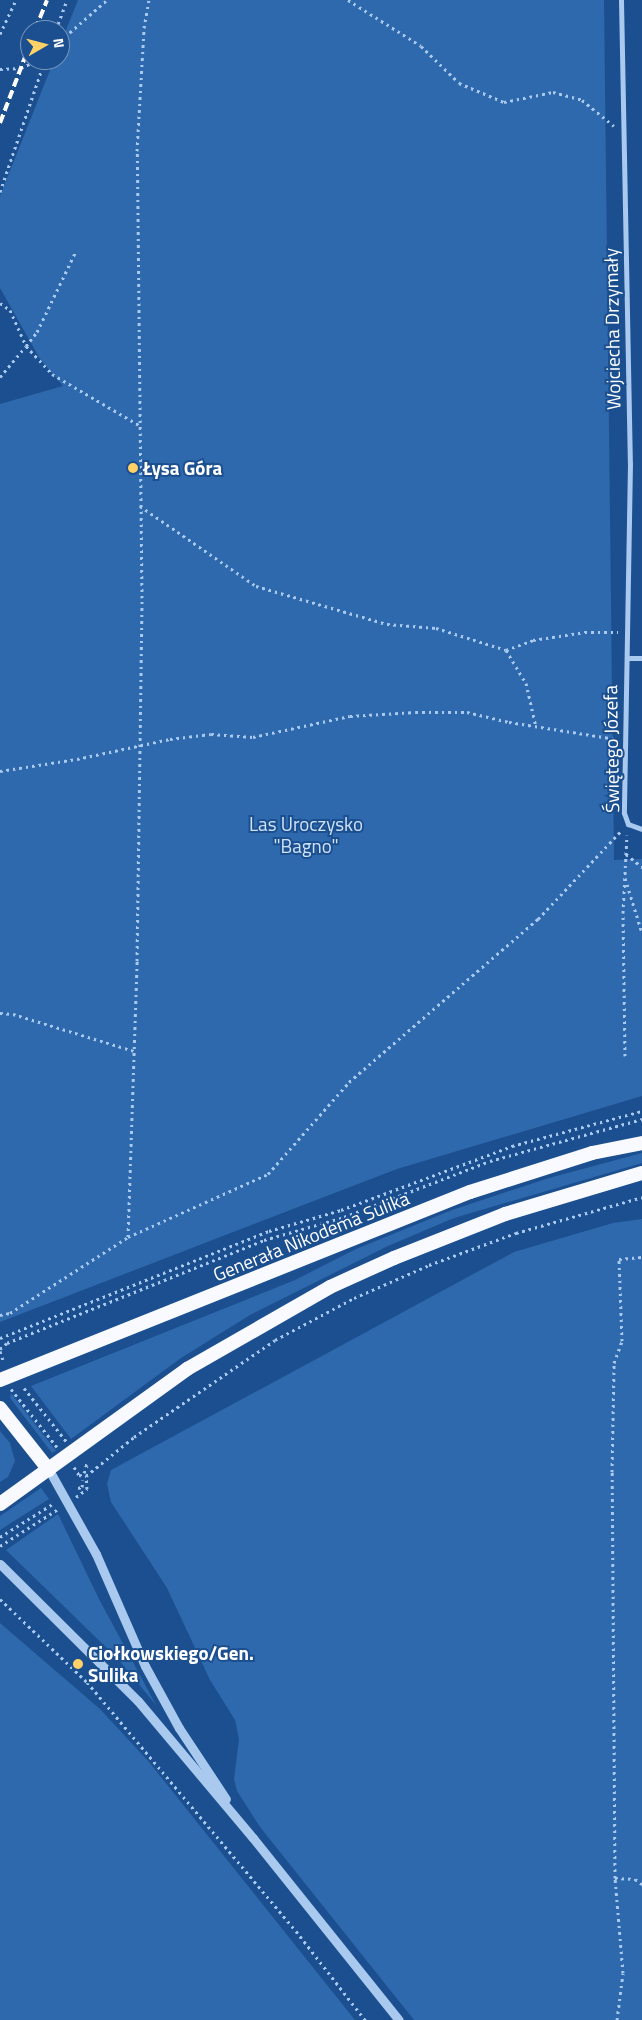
<!DOCTYPE html>
<meta charset="utf-8">
<style>
body{margin:0}
#map{position:relative;width:642px;height:2020px;overflow:hidden;background:#1b4f8f;font-family:"Titillium Web",sans-serif}
div>[style]{position:absolute}
.green>*{inset:0;background:#2e69ad}
.path>*{height:3px;margin-top:-1.5px;transform-origin:0;background:repeating-linear-gradient(90deg,#a9c9ee 0 2.5px,transparent 0 6.5px)}
.minor>*{height:5px;margin:-2.5px;padding:0 2.5px;transform-origin:2.5px;border-radius:2.5px;background:#a9c9ee}
.tertiary>*{height:9px;margin:-4.5px;padding:0 4.5px;transform-origin:4.5px;border-radius:4.5px;background:#a9c9ee}
.trunk>*{height:14px;margin:-7px;padding:0 7px;transform-origin:7px;border-radius:7px;background:#f8faff}
.rail>*{height:4px;margin-top:-2px;transform-origin:0;background:repeating-linear-gradient(90deg,#fff 0 9px,transparent 0 13px)}
.dots>*{width:14px;height:14px;translate:-50% -50%;box-sizing:border-box;border:2px solid #1b4f8f;border-radius:50%}
span{translate:-50% -50%;white-space:nowrap;text-align:center;line-height:1.15;-webkit-text-stroke:4px #1b4f8f;paint-order:stroke}
.street-label{font-size:19px;color:#fff}
.poi-label{font-size:19px;color:#fff;font-weight:700}
.left{translate:0 -50%;text-align:left}
.park-label{font-size:19px;color:#cfe3fa}
.north{position:absolute;left:20px;top:20px;width:50px;height:50px;box-sizing:border-box;background:#1b4f8f;border:1px solid #7695bc;border-radius:50%;rotate:82deg;font-size:14px;font-weight:700;line-height:20px;text-align:center;color:#fff}
.north::after{content:'';display:block;margin:auto;width:18px;height:22px;background:#ffd166;clip-path:polygon(50% 0,100% 100%,50% 72%,0 100%)}
</style>
<div id="map">
<div class="green">
<i style="clip-path:polygon(78px 0,604px 0,614px 860px,642px 859px,642px 1096px,397px 1169px,0 1322px,0 404px,63px 386px,40px 359px,0 288px,0 196px,54px 60px,60px 60px,60px 45px)"></i>
<i style="clip-path:polygon(642px 1153px,642px 1163px,454px 1218px,388px 1246px,250px 1315px,181px 1358px,71px 1439px,31px 1386px,295px 1280px,356px 1249px,452px 1210px,549px 1178px)"></i>
<i style="clip-path:polygon(642px 1219px,642px 2020px,414px 2020px,260px 1827px,237px 1791px,234px 1779px,239px 1739px,235px 1720px,210px 1680px,167px 1588px,111px 1502px,107px 1484px,111px 1470px,514px 1252px,613px 1223px)"></i>
<i style="clip-path:polygon(11px 1393px,56px 1451px,52px 1453px,10px 1398px)"></i>
<i style="clip-path:polygon(0 1431px,10px 1443px,15px 1461px,8px 1477px,0 1482px)"></i>
<i style="clip-path:polygon(41px 1488px,49px 1499px,0 1530px,0 1516px)"></i>
<i style="clip-path:polygon(58px 1514px,99px 1599px,156px 1705px,117px 1658px,6px 1550px)"></i>
<i style="clip-path:polygon(0 1623px,100px 1709px,149px 1762px,355px 2020px,0 2020px)"></i>
</div>
<div class="path">
<i style="left:348px;top:0;width:86px;rotate:32.2deg"></i>
<i style="left:421px;top:46px;width:53px;rotate:44.2deg"></i>
<i style="left:459px;top:83px;width:49px;rotate:22.9deg"></i>
<i style="left:504px;top:102px;width:50px;rotate:-11.5deg"></i>
<i style="left:553px;top:92px;width:30px;rotate:15deg"></i>
<i style="left:582px;top:100px;width:41px;rotate:39.1deg"></i>
<i style="left:56px;top:30px;width:32px;rotate:-70deg"></i>
<i style="left:0;top:34px;width:38px;rotate:-65deg"></i>
<i style="left:60px;top:41px;width:62px;rotate:-41.1deg"></i>
<i style="left:0;top:69px;width:21px;rotate:-3deg"></i>
<i style="left:21px;top:68px;width:19px;rotate:-25deg"></i>
<i style="left:0;top:192px;width:139px;rotate:-71.2deg"></i>
<i style="left:0;top:303px;width:12px;rotate:35deg"></i>
<i style="left:10px;top:310px;width:39px;rotate:66deg"></i>
<i style="left:26px;top:346px;width:18px;rotate:-52deg"></i>
<i style="left:37px;top:332px;width:90px;rotate:-64.3deg"></i>
<i style="left:0;top:377px;width:40px;rotate:-50deg"></i>
<i style="left:26px;top:346px;width:38px;rotate:47deg"></i>
<i style="left:52px;top:374px;width:101px;rotate:30.4deg"></i>
<i style="left:140px;top:506px;width:141px;rotate:34.6deg"></i>
<i style="left:256px;top:586px;width:136px;rotate:16.2deg"></i>
<i style="left:387px;top:624px;width:49px;rotate:4.7deg"></i>
<i style="left:436px;top:628px;width:73px;rotate:17.4deg"></i>
<i style="left:506px;top:650px;width:29px;rotate:-20deg"></i>
<i style="left:533px;top:640px;width:53px;rotate:-8.7deg"></i>
<i style="left:585px;top:632px;width:33px"></i>
<i style="left:506px;top:650px;width:39px;rotate:59deg"></i>
<i style="left:526px;top:683px;width:45px;rotate:77.2deg"></i>
<i style="left:0;top:771px;width:78px;rotate:-8.9deg"></i>
<i style="left:77px;top:759px;width:95px;rotate:-12.1deg"></i>
<i style="left:170px;top:739px;width:41px;rotate:-7deg"></i>
<i style="left:211px;top:734px;width:42px;rotate:4.1deg"></i>
<i style="left:253px;top:737px;width:99px;rotate:-12.2deg"></i>
<i style="left:350px;top:716px;width:66px;rotate:-3.5deg"></i>
<i style="left:416px;top:712px;width:51px"></i>
<i style="left:467px;top:712px;width:43px;rotate:13.4deg"></i>
<i style="left:509px;top:722px;width:108px;rotate:9deg"></i>
<i style="left:626px;top:854px;width:21px;rotate:39deg"></i>
<i style="left:625px;top:878px;width:58px;rotate:72.8deg"></i>
<i style="left:0;top:1013px;width:13px;rotate:4deg"></i>
<i style="left:13px;top:1014px;width:127px;rotate:17deg"></i>
<i style="left:625px;top:1056px;width:143px;rotate:-90.8deg"></i>
<i style="left:623px;top:913px;width:78px;rotate:-87.1deg"></i>
<i style="left:128px;top:1237px;width:276px;rotate:-88.1deg"></i>
<i style="left:137px;top:961px;width:363px;rotate:-89.2deg"></i>
<i style="left:142px;top:598px;width:447px;rotate:-90.6deg"></i>
<i style="left:137px;top:151px;width:123px;rotate:-86.7deg"></i>
<i style="left:144px;top:28px;width:28px;rotate:-80deg"></i>
<i style="left:0;top:1315px;width:10px;rotate:-11deg"></i>
<i style="left:10px;top:1313px;width:140px;rotate:-32.8deg"></i>
<i style="left:128px;top:1237px;width:154px;rotate:-24.2deg"></i>
<i style="left:268px;top:1174px;width:123px;rotate:-48.6deg"></i>
<i style="left:349px;top:1082px;width:250px;rotate:-40.8deg"></i>
<i style="left:538px;top:919px;width:122px;rotate:-46.7deg"></i>
<i style="left:0;top:1338px;width:289px;rotate:-21.7deg"></i>
<i style="left:269px;top:1231px;width:75px;rotate:-16.3deg"></i>
<i style="left:341px;top:1210px;width:183px;rotate:-20.5deg"></i>
<i style="left:512px;top:1146px;width:135px;rotate:-15.1deg"></i>
<i style="left:0;top:1349px;width:9px;rotate:-41deg"></i>
<i style="left:7px;top:1343px;width:277px;rotate:-21.8deg"></i>
<i style="left:264px;top:1240px;width:83px;rotate:-16deg"></i>
<i style="left:344px;top:1217px;width:156px;rotate:-21deg"></i>
<i style="left:490px;top:1161px;width:158px;rotate:-15.4deg"></i>
<i style="left:0;top:1351px;width:9px;rotate:72deg"></i>
<i style="left:24px;top:1388px;width:68px;rotate:51.6deg"></i>
<i style="left:11px;top:1389px;width:74px;rotate:51.6deg"></i>
<i style="left:74px;top:1467px;width:9px;rotate:58deg"></i>
<i style="left:79px;top:1475px;width:7px;rotate:8deg"></i>
<i style="left:84px;top:1473px;width:8px;rotate:-67deg"></i>
<i style="left:87px;top:1466px;width:4px;rotate:-146deg"></i>
<i style="left:86px;top:1476px;width:62px;rotate:-39.1deg"></i>
<i style="left:134px;top:1437px;width:171px;rotate:-34.5deg"></i>
<i style="left:275px;top:1340px;width:89px;rotate:-28deg"></i>
<i style="left:354px;top:1298px;width:82px;rotate:-23.7deg"></i>
<i style="left:429px;top:1265px;width:93px;rotate:-20.2deg"></i>
<i style="left:516px;top:1233px;width:131px;rotate:-15.9deg"></i>
<i style="left:78px;top:1488px;width:4px;rotate:-14deg"></i>
<i style="left:82px;top:1487px;width:7px;rotate:-82deg"></i>
<i style="left:76px;top:1497px;width:14px;rotate:-36deg"></i>
<i style="left:87px;top:1489px;width:13px;rotate:-94deg"></i>
<i style="left:0;top:1537px;width:64px;rotate:-32.2deg"></i>
<i style="left:0;top:1546px;width:69px;rotate:-32.5deg"></i>
<i style="left:0;top:1599px;width:120px;rotate:43.7deg"></i>
<i style="left:87px;top:1682px;width:325px;rotate:50deg"></i>
<i style="left:296px;top:1931px;width:113px;rotate:52.2deg"></i>
<i style="left:615px;top:1878px;width:20px;rotate:3deg"></i>
<i style="left:635px;top:1879px;width:9px;rotate:36deg"></i>
<i style="left:617px;top:2020px;width:47px;rotate:-82.7deg"></i>
<i style="left:623px;top:1973px;width:95px;rotate:-94.8deg"></i>
<i style="left:615px;top:1878px;width:406px;rotate:-90.4deg"></i>
<i style="left:612px;top:1472px;width:109px;rotate:-88.9deg"></i>
<i style="left:614px;top:1363px;width:23px;rotate:-70deg"></i>
<i style="left:622px;top:1341px;width:82px;rotate:-92.1deg"></i>
<i style="left:619px;top:1259px;width:23px;rotate:-5deg"></i>
</div>
<div class="minor">
<i style="left:621px;top:0;width:463px;rotate:88.9deg"></i>
<i style="left:630px;top:463px;width:350px;rotate:91deg"></i>
<i style="left:624px;top:813px;width:12px;rotate:70deg"></i>
<i style="left:628px;top:824px;width:15px;rotate:20deg"></i>
<i style="left:628px;top:658px;width:14px"></i>
</div>
<div class="tertiary">
<i style="left:49px;top:1470px;width:96px;rotate:60.8deg"></i>
<i style="left:96px;top:1554px;width:122px;rotate:66.4deg"></i>
<i style="left:145px;top:1666px;width:71px;rotate:61.3deg"></i>
<i style="left:179px;top:1728px;width:85px;rotate:56.5deg"></i>
<i style="left:0;top:1564px;width:194px;rotate:44.8deg"></i>
<i style="left:138px;top:1701px;width:179px;rotate:50deg"></i>
<i style="left:253px;top:1838px;width:233px;rotate:51.3deg"></i>
</div>
<div class="trunk">
<i style="left:0;top:1380px;width:506px;rotate:-21.8deg"></i>
<i style="left:470px;top:1192px;width:128px;rotate:-17.7deg"></i>
<i style="left:592px;top:1153px;width:51px;rotate:-11.3deg"></i>
<i style="left:0;top:1408px;width:79px;rotate:51.7deg"></i>
<i style="left:0;top:1504px;width:231px;rotate:-35.8deg"></i>
<i style="left:187px;top:1369px;width:165px;rotate:-29.8deg"></i>
<i style="left:330px;top:1287px;width:70px;rotate:-24.4deg"></i>
<i style="left:394px;top:1258px;width:119px;rotate:-21.6deg"></i>
<i style="left:505px;top:1214px;width:143px;rotate:-16.7deg"></i>
</div>
<div class="rail">
<i style="left:35px;top:30px;width:32px;rotate:-68deg"></i>
<i style="left:0;top:123px;width:85px;rotate:-69.2deg"></i>
</div>
<div class="dots">
<i style="left:133px;top:468px;background:#ffd166"></i>
<i style="left:78px;top:1664px;background:#ffd166"></i>
</div>
<div class="street-label">
<span style="left:612px;top:329px;rotate:-91deg">Wojciecha Drzymały</span>
<span style="left:611px;top:749px;rotate:-91deg">Świętego Józefa</span>
<span style="left:311px;top:1236px;rotate:-22deg">Generała Nikodema Sulika</span>
</div>
<div class="poi-label">
<span class="left" style="left:143px;top:468px">Łysa Góra</span>
<span class="left" style="left:88px;top:1664px">Ciołkowskiego/Gen.<br>Sulika</span>
</div>
<div class="park-label">
<span style="left:306px;top:835px">Las Uroczysko<br>"Bagno"</span>
</div>
<div class="north">N</div>
</div>
